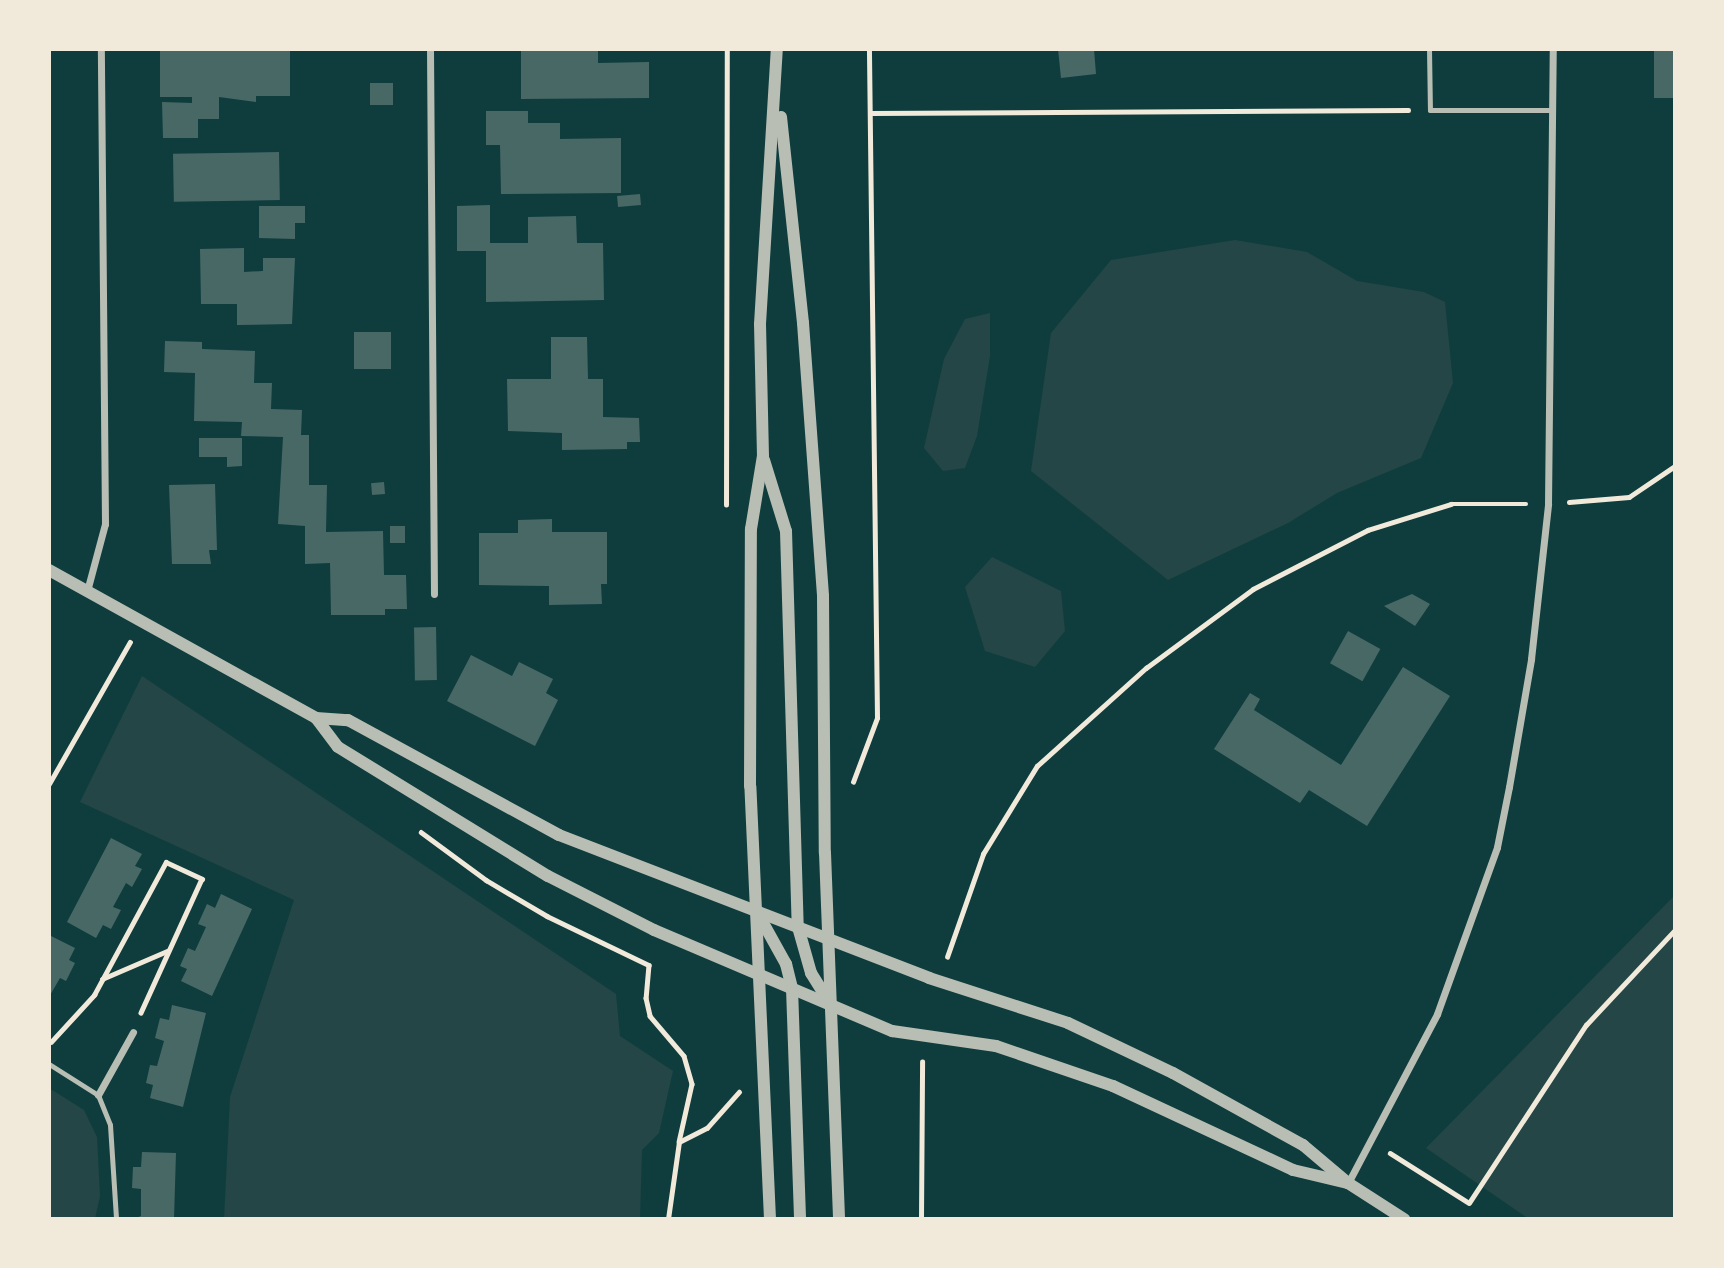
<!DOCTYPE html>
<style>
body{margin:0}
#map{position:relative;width:1724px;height:1268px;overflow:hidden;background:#0f3d3e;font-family:"Source Serif 4",serif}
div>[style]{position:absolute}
.green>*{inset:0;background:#244646}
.building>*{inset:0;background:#486865;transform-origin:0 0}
.path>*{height:4.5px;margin:-2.25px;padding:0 2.25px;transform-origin:2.25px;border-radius:2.25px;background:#f1e9da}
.service>*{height:5px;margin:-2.5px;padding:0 2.5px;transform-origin:2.5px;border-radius:2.5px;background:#b8beb3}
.minor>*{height:7px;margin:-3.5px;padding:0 3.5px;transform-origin:3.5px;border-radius:3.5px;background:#b8beb3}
.tertiary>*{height:12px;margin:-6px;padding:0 6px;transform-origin:6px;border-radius:6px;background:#b8beb3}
span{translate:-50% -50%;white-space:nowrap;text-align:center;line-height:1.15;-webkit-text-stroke:6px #f1e9da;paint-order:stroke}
.frame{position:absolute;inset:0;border:51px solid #f1e9da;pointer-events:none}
</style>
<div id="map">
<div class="green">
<i style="clip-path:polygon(1235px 240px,1307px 252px,1357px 281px,1424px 292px,1445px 302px,1453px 383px,1421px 458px,1337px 493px,1288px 523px,1168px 580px,1031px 471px,1051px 333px,1111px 260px)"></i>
<i style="clip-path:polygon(990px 313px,990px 356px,977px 436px,965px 468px,943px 471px,924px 448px,944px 359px,965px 319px)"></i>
<i style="clip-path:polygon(992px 557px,1061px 591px,1065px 631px,1035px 667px,985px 651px,965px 587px)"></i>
<i style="clip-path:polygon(142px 676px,616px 994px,620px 1036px,673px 1071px,659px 1133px,642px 1150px,640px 1219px,224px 1219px,230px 1097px,294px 900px,80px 802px)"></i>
<i style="clip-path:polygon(1675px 895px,1675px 1219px,1529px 1219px,1426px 1148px)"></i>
<i style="clip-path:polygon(49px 1088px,84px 1110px,97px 1137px,100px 1196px,95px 1219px,49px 1219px)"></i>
</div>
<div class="building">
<i style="clip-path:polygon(160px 49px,290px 49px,290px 96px,256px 96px,256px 102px,219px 97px,219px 119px,198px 119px,198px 138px,163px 138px,162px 102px,192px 103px,192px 97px,160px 97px)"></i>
<i style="clip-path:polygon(521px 49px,598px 49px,598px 63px,649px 62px,649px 98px,521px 99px)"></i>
<i style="clip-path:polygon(1058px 49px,1094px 49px,1096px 74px,1061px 78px)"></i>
<i style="left:1654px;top:49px;width:21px;height:49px"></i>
<i style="left:370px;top:83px;width:23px;height:22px"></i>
<i style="clip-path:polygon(486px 111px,528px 111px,528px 123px,560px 123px,560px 139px,621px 138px,621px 193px,501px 194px,500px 145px,486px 145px)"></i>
<i style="left:279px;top:152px;width:48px;height:106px;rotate:89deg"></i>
<i style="left:640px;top:194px;width:11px;height:23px;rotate:85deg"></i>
<i style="clip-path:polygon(490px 205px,490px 243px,528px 243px,528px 217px,576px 216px,577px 243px,603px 243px,604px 300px,486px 302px,486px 251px,457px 251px,457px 206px)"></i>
<i style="clip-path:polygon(259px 206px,305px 206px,305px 223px,295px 223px,295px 239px,259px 238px)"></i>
<i style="clip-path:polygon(244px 248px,244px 272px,263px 271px,263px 258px,295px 258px,292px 324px,237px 325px,237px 304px,201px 304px,200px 249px)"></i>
<i style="left:354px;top:332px;width:37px;height:37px"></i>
<i style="clip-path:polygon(551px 337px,587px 337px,588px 379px,603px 379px,603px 417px,639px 418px,640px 442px,627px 442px,627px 449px,562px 450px,562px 433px,508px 431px,507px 379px,551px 379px)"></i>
<i style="clip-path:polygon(165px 341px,202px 342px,202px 349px,255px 351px,254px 383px,272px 383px,271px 409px,302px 410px,301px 435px,309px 435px,309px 485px,327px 485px,326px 532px,383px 531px,384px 575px,406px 575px,407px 609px,385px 609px,385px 615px,331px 615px,330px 563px,305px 564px,305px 526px,278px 524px,283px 437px,241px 436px,242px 422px,194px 421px,195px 373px,164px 372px)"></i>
<i style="clip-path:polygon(199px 438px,242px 438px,242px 466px,227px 467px,227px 457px,199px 457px)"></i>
<i style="left:384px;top:482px;width:12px;height:13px;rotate:85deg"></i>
<i style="clip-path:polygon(215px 484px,217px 550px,209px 550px,211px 564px,172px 564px,169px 485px)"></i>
<i style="clip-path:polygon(552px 519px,552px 532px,607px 532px,607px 584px,601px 584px,602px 604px,549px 605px,549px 586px,479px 585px,479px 533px,518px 533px,518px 520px)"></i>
<i style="left:390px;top:526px;width:15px;height:17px"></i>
<i style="clip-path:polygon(1412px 594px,1430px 604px,1415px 626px,1384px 606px)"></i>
<i style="left:436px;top:627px;width:53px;height:22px;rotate:89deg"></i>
<i style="left:1348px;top:631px;width:37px;height:37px;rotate:29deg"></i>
<i style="clip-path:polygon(471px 655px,512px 676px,519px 662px,553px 679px,546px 693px,558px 700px,535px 746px,447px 701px)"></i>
<i style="clip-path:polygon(1403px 667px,1450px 696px,1367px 826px,1309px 790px,1300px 803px,1214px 749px,1250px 693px,1260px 699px,1254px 710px,1341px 765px)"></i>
<i style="clip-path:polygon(111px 838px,142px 854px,135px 866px,142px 869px,132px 887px,126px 883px,113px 907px,121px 910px,111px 929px,103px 925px,96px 938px,67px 922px)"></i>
<i style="clip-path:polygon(221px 894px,252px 909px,212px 996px,181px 981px,187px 969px,180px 966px,188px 948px,195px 951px,206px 927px,198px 924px,207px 904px,215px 908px)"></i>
<i style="clip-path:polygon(49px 935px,75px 948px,69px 960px,75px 963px,66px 981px,60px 978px,49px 997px)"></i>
<i style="clip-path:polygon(172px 1005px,206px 1013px,183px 1107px,150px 1098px,153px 1085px,146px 1083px,150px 1065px,157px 1066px,164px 1041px,155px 1038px,160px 1018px,169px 1020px)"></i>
<i style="clip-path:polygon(142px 1152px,176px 1153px,174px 1219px,133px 1219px,141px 1216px,141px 1189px,132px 1188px,133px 1167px,141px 1167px)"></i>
</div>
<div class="path">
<i style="left:870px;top:113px;width:538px;rotate:-0.32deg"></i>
<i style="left:1569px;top:502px;width:60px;rotate:-4.8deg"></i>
<i style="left:1629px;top:497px;width:55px;rotate:-34deg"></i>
<i style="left:726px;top:505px;width:456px;rotate:-89.9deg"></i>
<i style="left:853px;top:782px;width:68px;rotate:-69.4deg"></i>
<i style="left:877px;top:718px;width:669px;rotate:-90.69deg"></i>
<i style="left:49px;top:784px;width:163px;rotate:-60.3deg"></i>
<i style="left:421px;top:832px;width:81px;rotate:36.4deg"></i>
<i style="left:486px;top:880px;width:71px;rotate:30.5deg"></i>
<i style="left:547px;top:916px;width:113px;rotate:25.7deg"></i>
<i style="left:649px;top:965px;width:33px;rotate:95deg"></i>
<i style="left:646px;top:998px;width:18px;rotate:77deg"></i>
<i style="left:650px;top:1016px;width:52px;rotate:49.6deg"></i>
<i style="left:684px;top:1056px;width:29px;rotate:74deg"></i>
<i style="left:692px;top:1084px;width:59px;rotate:102.6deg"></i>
<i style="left:947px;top:957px;width:109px;rotate:-70.7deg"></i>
<i style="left:983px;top:854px;width:103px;rotate:-58.5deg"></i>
<i style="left:1037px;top:766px;width:147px;rotate:-42deg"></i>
<i style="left:1146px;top:668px;width:133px;rotate:-36.4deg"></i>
<i style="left:1253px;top:589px;width:129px;rotate:-27.2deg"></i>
<i style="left:1368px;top:530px;width:87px;rotate:-17.4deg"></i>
<i style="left:1451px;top:504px;width:75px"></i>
<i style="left:102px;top:979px;width:71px;rotate:-23.3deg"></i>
<i style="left:51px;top:1042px;width:64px;rotate:-47.5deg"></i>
<i style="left:94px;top:995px;width:151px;rotate:-61.6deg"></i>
<i style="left:166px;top:862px;width:40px;rotate:25deg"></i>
<i style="left:202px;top:879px;width:147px;rotate:114.5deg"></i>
<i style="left:1390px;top:1153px;width:93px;rotate:32.3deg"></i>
<i style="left:1469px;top:1203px;width:213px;rotate:-56.7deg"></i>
<i style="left:1586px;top:1025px;width:130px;rotate:-46.9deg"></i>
<i style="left:668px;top:1219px;width:78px;rotate:-81.9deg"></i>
<i style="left:679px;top:1142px;width:31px;rotate:-27deg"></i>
<i style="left:707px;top:1128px;width:48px;rotate:-48.4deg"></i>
<i style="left:921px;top:1219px;width:157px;rotate:-89.6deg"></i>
</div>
<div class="service">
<i style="left:1429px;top:49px;width:61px;rotate:89.1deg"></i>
<i style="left:1430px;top:110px;width:123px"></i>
<i style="left:49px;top:1064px;width:58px;rotate:32.3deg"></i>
<i style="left:98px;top:1095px;width:32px;rotate:68deg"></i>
<i style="left:110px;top:1125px;width:94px;rotate:86.3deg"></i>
</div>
<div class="minor">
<i style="left:430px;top:49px;width:545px;rotate:89.58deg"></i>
<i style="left:87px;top:591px;width:69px;rotate:-75deg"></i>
<i style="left:105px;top:524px;width:475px;rotate:-90.5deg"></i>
<i style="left:98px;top:1095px;width:72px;rotate:-60.9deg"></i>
<i style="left:1348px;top:1183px;width:191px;rotate:-62.2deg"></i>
<i style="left:1437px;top:1014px;width:177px;rotate:-70.2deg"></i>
<i style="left:1497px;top:847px;width:61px;rotate:-78.7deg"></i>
<i style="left:1509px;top:787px;width:130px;rotate:-80.2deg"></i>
<i style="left:1531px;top:659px;width:156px;rotate:-83.7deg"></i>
<i style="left:1548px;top:504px;width:455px;rotate:-89.4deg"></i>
</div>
<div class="tertiary">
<i style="left:781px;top:117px;width:207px;rotate:83.9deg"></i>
<i style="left:803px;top:323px;width:274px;rotate:85.8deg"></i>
<i style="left:823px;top:596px;width:257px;rotate:89.6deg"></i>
<i style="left:825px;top:853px;width:366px;rotate:87.8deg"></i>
<i style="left:764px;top:460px;width:74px;rotate:72.8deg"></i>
<i style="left:786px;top:531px;width:396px;rotate:88.3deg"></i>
<i style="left:798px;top:927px;width:48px;rotate:74.2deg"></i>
<i style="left:811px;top:973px;width:38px;rotate:58deg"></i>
<i style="left:49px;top:570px;width:305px;rotate:29deg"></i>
<i style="left:316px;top:718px;width:36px;rotate:53deg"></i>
<i style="left:338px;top:747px;width:246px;rotate:31.6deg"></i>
<i style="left:548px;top:876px;width:119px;rotate:27deg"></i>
<i style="left:654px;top:930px;width:259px;rotate:23deg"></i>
<i style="left:892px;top:1031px;width:105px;rotate:8.2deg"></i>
<i style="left:996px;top:1046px;width:124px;rotate:18.9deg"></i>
<i style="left:1113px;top:1086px;width:199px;rotate:25deg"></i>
<i style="left:1293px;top:1170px;width:57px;rotate:13.3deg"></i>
<i style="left:316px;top:718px;width:32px;rotate:4deg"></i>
<i style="left:348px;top:720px;width:240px;rotate:28.6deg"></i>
<i style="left:559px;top:835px;width:397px;rotate:21.1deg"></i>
<i style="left:929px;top:978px;width:146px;rotate:17.9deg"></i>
<i style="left:1068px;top:1023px;width:116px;rotate:25.5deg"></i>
<i style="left:1173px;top:1073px;width:149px;rotate:29deg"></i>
<i style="left:1303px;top:1145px;width:59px;rotate:40.2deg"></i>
<i style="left:1348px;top:1183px;width:67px;rotate:32.7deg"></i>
<i style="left:757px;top:912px;width:60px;rotate:60.9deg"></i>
<i style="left:786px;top:964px;width:25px;rotate:76deg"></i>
<i style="left:792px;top:988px;width:231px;rotate:88deg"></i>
<i style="left:770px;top:1219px;width:433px;rotate:-92.6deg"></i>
<i style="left:750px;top:786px;width:257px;rotate:-89.8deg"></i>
<i style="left:751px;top:529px;width:74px;rotate:-80.7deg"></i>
<i style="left:763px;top:456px;width:132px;rotate:-91.3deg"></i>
<i style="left:760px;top:324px;width:276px;rotate:-86.5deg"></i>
</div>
<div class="frame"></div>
</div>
